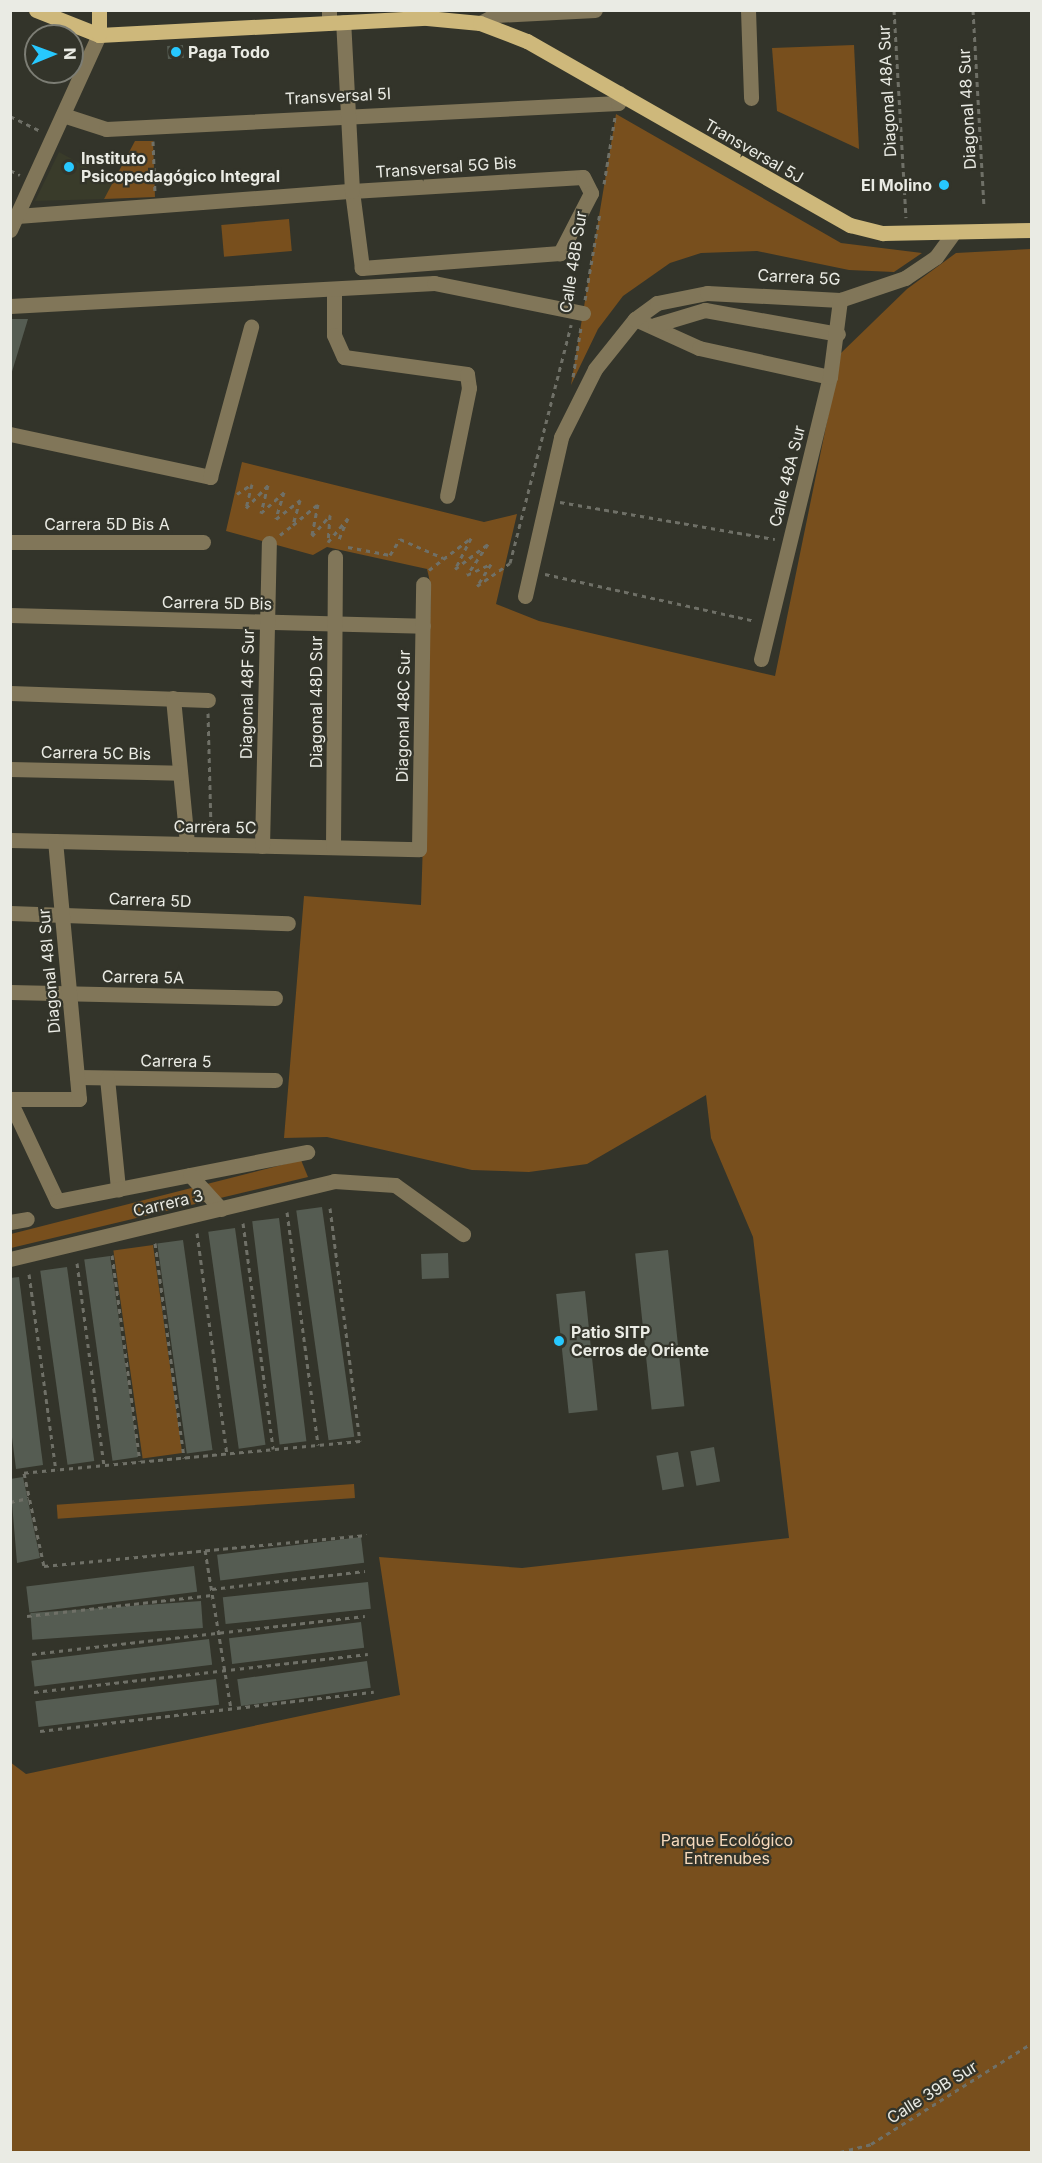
<!DOCTYPE html>
<meta charset="utf-8">
<style>
body{margin:0}
#map{position:relative;width:1042px;height:2163px;overflow:hidden;background:#33342a;font-family:Inter,sans-serif}
div>[style]{position:absolute}
.built>*{inset:0;background:#393b2a}
.green>*{inset:0;background:#784f1d;transform-origin:0 0}
.building>*{inset:0;background:#555c52;transform-origin:0 0}
.path>*{height:3px;margin-top:-1.5px;transform-origin:0;background:repeating-linear-gradient(90deg,#6f7067 0 4.5px,transparent 0 9px)}
.minor>*{height:15px;margin:-7.5px;padding:0 7.5px;transform-origin:7.5px;border-radius:7.5px;background:#817659}
.major>*{height:15px;margin:-7.5px;padding:0 7.5px;transform-origin:7.5px;border-radius:7.5px;background:#ceb87b}
.dots>*{width:16px;height:16px;translate:-50% -50%;box-sizing:border-box;border:3px solid #33342a;border-radius:50%}
span{translate:-50% -50%;white-space:nowrap;text-align:center;line-height:1.15;-webkit-text-stroke:4.5px #33342a;paint-order:stroke}
.poi-label{font-size:16px;color:#eaebe4;font-weight:700}
.left{translate:0 -50%;text-align:left}
.right{translate:-100% -50%;text-align:right}
.street-label{font-size:16px;color:#eaebe4}
.park-label{font-size:16px;color:#f7dabc}
.frame{position:absolute;inset:0;border:12px solid #eaebe4;pointer-events:none}
.north{position:absolute;left:24px;top:24px;width:60px;height:60px;box-sizing:border-box;background:#33342a;border:2px solid #7c7d74;border-radius:50%;rotate:89deg;font-size:16px;font-weight:700;line-height:24px;text-align:center;color:#eaebe4}
.north::after{content:'';display:block;margin:auto;width:21px;height:27px;background:#27c8ff;clip-path:polygon(50% 0,100% 100%,50% 72%,0 100%)}
</style>
<div id="map">
<div class="built">
<i style="clip-path:polygon(59px 152px,114px 182px,104px 199px,35px 201px)"></i>
</div>
<div class="green">
<i style="clip-path:polygon(854px 45px,859px 149px,777px 111px,772px 48px)"></i>
<i style="clip-path:polygon(616px 114px,841px 243px,922px 253px,894px 272px,849px 270px,757px 251px,701px 253px,670px 263px,623px 296px,598px 329px,571px 385px)"></i>
<i style="clip-path:polygon(135px 141px,153px 141px,155px 197px,104px 199px)"></i>
<i style="left:289px;top:219px;width:32px;height:68px;rotate:85deg"></i>
<i style="clip-path:polygon(1031px 249px,1031px 2152px,11px 2152px,10px 1762px,26px 1774px,400px 1695px,379px 1557px,522px 1568px,789px 1538px,753px 1237px,711px 1138px,706px 1095px,587px 1164px,529px 1172px,472px 1170px,327px 1137px,284px 1138px,304px 896px,421px 905px,431px 586px,427px 569px,327px 547px,313px 555px,226px 531px,242px 462px,484px 522px,517px 514px,496px 604px,539px 621px,775px 676px,841px 353px,907px 289px,956px 253px)"></i>
<i style="clip-path:polygon(301px 1160px,308px 1177px,11px 1248px,11px 1234px)"></i>
<i style="left:153px;top:1245px;width:210px;height:40px;rotate:82deg"></i>
<i style="left:354px;top:1484px;width:14px;height:298px;rotate:86deg"></i>
</div>
<div class="building">
<i style="left:183px;top:45px;width:13px;height:16px;rotate:86deg"></i>
<i style="clip-path:polygon(10px 319px,28px 319px,11px 375px,10px 375px)"></i>
<i style="left:322px;top:1207px;width:232px;height:26px;rotate:82deg"></i>
<i style="left:279px;top:1218px;width:225px;height:27px;rotate:83deg"></i>
<i style="left:235px;top:1228px;width:219px;height:27px;rotate:82deg"></i>
<i style="left:183px;top:1240px;width:212px;height:26px;rotate:82deg"></i>
<i style="left:668px;top:1250px;width:157px;height:33px;rotate:84deg"></i>
<i style="left:448px;top:1253px;width:25px;height:27px;rotate:88deg"></i>
<i style="left:110px;top:1256px;width:203px;height:26px;rotate:82deg"></i>
<i style="left:67px;top:1267px;width:196px;height:27px;rotate:82deg"></i>
<i style="clip-path:polygon(19px 1277px,43px 1465px,16px 1469px,10px 1422px,10px 1278px)"></i>
<i style="left:585px;top:1291px;width:120px;height:29px;rotate:84deg"></i>
<i style="left:714px;top:1447px;width:35px;height:24px;rotate:80deg"></i>
<i style="left:678px;top:1452px;width:35px;height:22px;rotate:80deg"></i>
<i style="clip-path:polygon(23px 1477px,40px 1558px,17px 1563px,10px 1479px)"></i>
<i style="left:361px;top:1537px;width:26px;height:145px;rotate:83deg"></i>
<i style="left:194px;top:1566px;width:26px;height:169px;rotate:83deg"></i>
<i style="left:368px;top:1582px;width:27px;height:146px;rotate:84deg"></i>
<i style="left:201px;top:1601px;width:27px;height:171px;rotate:86deg"></i>
<i style="left:361px;top:1622px;width:26px;height:133px;rotate:83deg"></i>
<i style="left:209px;top:1639px;width:26px;height:179px;rotate:83deg"></i>
<i style="left:367px;top:1661px;width:27px;height:131px;rotate:82deg"></i>
<i style="left:216px;top:1679px;width:26px;height:182px;rotate:83deg"></i>
</div>
<div class="path">
<i style="left:894px;top:10px;width:208px;rotate:86.7deg"></i>
<i style="left:973px;top:10px;width:196px;rotate:86.8deg"></i>
<i style="left:10px;top:60px;width:9px;rotate:90deg"></i>
<i style="left:10px;top:116px;width:32px;rotate:26deg"></i>
<i style="left:153px;top:141px;width:51px;rotate:87.8deg"></i>
<i style="left:10px;top:170px;width:11px;rotate:27deg"></i>
<i style="left:604px;top:184px;width:68px;rotate:-80.7deg"></i>
<i style="left:585px;top:300px;width:89px;rotate:-80.3deg"></i>
<i style="left:573px;top:377px;width:51px;rotate:-80.9deg"></i>
<i style="left:237px;top:494px;width:18px;rotate:-34deg"></i>
<i style="left:252px;top:484px;width:25px;rotate:104deg"></i>
<i style="left:246px;top:508px;width:32px;rotate:-46deg"></i>
<i style="left:268px;top:485px;width:29px;rotate:104deg"></i>
<i style="left:261px;top:513px;width:31px;rotate:-42deg"></i>
<i style="left:284px;top:492px;width:28px;rotate:107deg"></i>
<i style="left:276px;top:519px;width:31px;rotate:-38deg"></i>
<i style="left:300px;top:500px;width:26px;rotate:106deg"></i>
<i style="left:293px;top:525px;width:33px;rotate:-40deg"></i>
<i style="left:318px;top:504px;width:33px;rotate:101deg"></i>
<i style="left:312px;top:536px;width:28px;rotate:-49deg"></i>
<i style="left:330px;top:515px;width:27px;rotate:94deg"></i>
<i style="left:328px;top:542px;width:31px;rotate:-50deg"></i>
<i style="left:348px;top:518px;width:26px;rotate:113deg"></i>
<i style="left:560px;top:502px;width:218px;rotate:9.8deg"></i>
<i style="left:280px;top:535px;width:16px;rotate:-38deg"></i>
<i style="left:348px;top:547px;width:43px;rotate:10.8deg"></i>
<i style="left:390px;top:555px;width:19px;rotate:-58deg"></i>
<i style="left:400px;top:539px;width:47px;rotate:23.8deg"></i>
<i style="left:429px;top:570px;width:53px;rotate:-37.3deg"></i>
<i style="left:471px;top:538px;width:35px;rotate:117deg"></i>
<i style="left:455px;top:569px;width:41px;rotate:-37.1deg"></i>
<i style="left:488px;top:544px;width:37px;rotate:124deg"></i>
<i style="left:467px;top:575px;width:26px;rotate:-25deg"></i>
<i style="left:491px;top:564px;width:26px;rotate:122deg"></i>
<i style="left:477px;top:586px;width:40px;rotate:-34.9deg"></i>
<i style="left:510px;top:563px;width:246px;rotate:-75.6deg"></i>
<i style="left:545px;top:574px;width:215px;rotate:12.6deg"></i>
<i style="left:208px;top:713px;width:117px;rotate:88.5deg"></i>
<i style="left:330px;top:1208px;width:235px;rotate:82.7deg"></i>
<i style="left:360px;top:1441px;width:338px;rotate:174.6deg"></i>
<i style="left:24px;top:1473px;width:95px;rotate:77.9deg"></i>
<i style="left:44px;top:1566px;width:324px;rotate:-5.5deg"></i>
<i style="left:287px;top:1212px;width:235px;rotate:82.4deg"></i>
<i style="left:243px;top:1223px;width:228px;rotate:82.4deg"></i>
<i style="left:197px;top:1233px;width:223px;rotate:82.3deg"></i>
<i style="left:155px;top:1243px;width:217px;rotate:82.3deg"></i>
<i style="left:112px;top:1255px;width:208px;rotate:82.3deg"></i>
<i style="left:77px;top:1263px;width:204px;rotate:82.4deg"></i>
<i style="left:29px;top:1274px;width:198px;rotate:82.2deg"></i>
<i style="left:10px;top:1502px;width:19px;rotate:-12deg"></i>
<i style="left:205px;top:1550px;width:160px;rotate:80.7deg"></i>
<i style="left:212px;top:1589px;width:154px;rotate:-6.7deg"></i>
<i style="left:27px;top:1616px;width:186px;rotate:-6.5deg"></i>
<i style="left:32px;top:1654px;width:335px;rotate:-6.5deg"></i>
<i style="left:34px;top:1692px;width:336px;rotate:-6.5deg"></i>
<i style="left:40px;top:1731px;width:336px;rotate:-6.7deg"></i>
<i style="left:840px;top:2152px;width:32px;rotate:-14deg"></i>
<i style="left:871px;top:2144px;width:190px;rotate:-32.1deg"></i>
</div>
<div class="minor">
<i style="left:329px;top:10px;width:13px;rotate:90deg"></i>
<i style="left:748px;top:10px;width:88px;rotate:88deg"></i>
<i style="left:480px;top:23px;width:17px;rotate:-28deg"></i>
<i style="left:495px;top:15px;width:100px;rotate:-2.9deg"></i>
<i style="left:63px;top:115px;width:45px;rotate:18deg"></i>
<i style="left:106px;top:129px;width:513px;rotate:-2.91deg"></i>
<i style="left:618px;top:103px;width:10px;rotate:-84deg"></i>
<i style="left:17px;top:216px;width:336px;rotate:-4.3deg"></i>
<i style="left:352px;top:191px;width:231px;rotate:-3.5deg"></i>
<i style="left:583px;top:177px;width:18px;rotate:63deg"></i>
<i style="left:591px;top:193px;width:68px;rotate:117.3deg"></i>
<i style="left:560px;top:253px;width:199px;rotate:175.7deg"></i>
<i style="left:362px;top:268px;width:78px;rotate:-97.4deg"></i>
<i style="left:352px;top:191px;width:169px;rotate:-93deg"></i>
<i style="left:10px;top:230px;width:214px;rotate:-65.5deg"></i>
<i style="left:334px;top:289px;width:46px;rotate:90deg"></i>
<i style="left:334px;top:335px;width:24px;rotate:66deg"></i>
<i style="left:344px;top:357px;width:124px;rotate:7.9deg"></i>
<i style="left:467px;top:374px;width:14px;rotate:82deg"></i>
<i style="left:469px;top:388px;width:110px;rotate:101.5deg"></i>
<i style="left:10px;top:306px;width:425px;rotate:-3.1deg"></i>
<i style="left:434px;top:283px;width:152px;rotate:11.4deg"></i>
<i style="left:635px;top:319px;width:70px;rotate:24.4deg"></i>
<i style="left:699px;top:348px;width:134px;rotate:12.5deg"></i>
<i style="left:655px;top:325px;width:52px;rotate:-16.7deg"></i>
<i style="left:705px;top:310px;width:135px;rotate:10.2deg"></i>
<i style="left:10px;top:434px;width:205px;rotate:12.1deg"></i>
<i style="left:210px;top:477px;width:156px;rotate:-74.7deg"></i>
<i style="left:10px;top:542px;width:193px"></i>
<i style="left:525px;top:596px;width:163px;rotate:-77.2deg"></i>
<i style="left:561px;top:437px;width:76px;rotate:-63.4deg"></i>
<i style="left:595px;top:369px;width:64px;rotate:-51.3deg"></i>
<i style="left:635px;top:319px;width:27px;rotate:-36deg"></i>
<i style="left:657px;top:303px;width:51px;rotate:-11.3deg"></i>
<i style="left:707px;top:293px;width:133px;rotate:3deg"></i>
<i style="left:840px;top:300px;width:69px;rotate:-18.7deg"></i>
<i style="left:905px;top:278px;width:37px;rotate:-34deg"></i>
<i style="left:936px;top:257px;width:31px;rotate:-54deg"></i>
<i style="left:10px;top:615px;width:413px;rotate:1.5deg"></i>
<i style="left:761px;top:659px;width:290px;rotate:-76.3deg"></i>
<i style="left:830px;top:377px;width:78px;rotate:-82.6deg"></i>
<i style="left:10px;top:693px;width:198px;rotate:2deg"></i>
<i style="left:173px;top:698px;width:147px;rotate:84.5deg"></i>
<i style="left:10px;top:769px;width:170px;rotate:1.3deg"></i>
<i style="left:10px;top:840px;width:409px;rotate:1.3deg"></i>
<i style="left:419px;top:849px;width:265px;rotate:-89.1deg"></i>
<i style="left:262px;top:846px;width:303px;rotate:-88.7deg"></i>
<i style="left:333px;top:847px;width:290px;rotate:-89.6deg"></i>
<i style="left:10px;top:913px;width:278px;rotate:2.1deg"></i>
<i style="left:10px;top:992px;width:265px;rotate:1.3deg"></i>
<i style="left:77px;top:1077px;width:198px;rotate:0.9deg"></i>
<i style="left:107px;top:1078px;width:112px;rotate:84.3deg"></i>
<i style="left:10px;top:1099px;width:69px"></i>
<i style="left:79px;top:1099px;width:259px;rotate:-95.3deg"></i>
<i style="left:10px;top:1101px;width:110px;rotate:64.8deg"></i>
<i style="left:57px;top:1201px;width:255px;rotate:-11.1deg"></i>
<i style="left:190px;top:1175px;width:46px;rotate:47.6deg"></i>
<i style="left:10px;top:1222px;width:17px;rotate:-10deg"></i>
<i style="left:10px;top:1259px;width:333px;rotate:-13.5deg"></i>
<i style="left:334px;top:1181px;width:61px;rotate:3.8deg"></i>
<i style="left:395px;top:1185px;width:84px;rotate:35.8deg"></i>
</div>
<div class="major">
<i style="left:36px;top:10px;width:68px;rotate:21.6deg"></i>
<i style="left:99px;top:35px;width:328px;rotate:-3deg"></i>
<i style="left:427px;top:18px;width:53px;rotate:5.4deg"></i>
<i style="left:480px;top:23px;width:50px;rotate:21deg"></i>
<i style="left:527px;top:41px;width:372px;rotate:29.7deg"></i>
<i style="left:850px;top:225px;width:34px;rotate:14deg"></i>
<i style="left:883px;top:233px;width:149px;rotate:-1.2deg"></i>
<i style="left:99px;top:10px;width:25px;rotate:90deg"></i>
</div>
<div class="dots">
<i style="left:176px;top:52px;background:#27c8ff"></i>
<i style="left:69px;top:167px;background:#27c8ff"></i>
<i style="left:944px;top:185px;background:#27c8ff"></i>
<i style="left:559px;top:1341px;background:#27c8ff"></i>
</div>
<div class="poi-label">
<span class="left" style="left:188px;top:52px">Paga Todo</span>
<span class="left" style="left:81px;top:167px">Instituto<br>Psicopedagógico Integral</span>
<span class="right" style="left:932px;top:185px">El Molino</span>
<span class="left" style="left:571px;top:1341px">Patio SITP<br>Cerros de Oriente</span>
</div>
<div class="street-label">
<span style="left:887px;top:91px;rotate:-93deg">Diagonal 48A Sur</span>
<span style="left:338px;top:96px;rotate:-3deg">Transversal 5I</span>
<span style="left:967px;top:109px;rotate:-93deg">Diagonal 48 Sur</span>
<span style="left:754px;top:151px;rotate:30deg">Transversal 5J</span>
<span style="left:446px;top:167px;rotate:-4deg">Transversal 5G Bis</span>
<span style="left:573px;top:262px;rotate:-81deg">Calle 48B Sur</span>
<span style="left:799px;top:277px;rotate:3deg">Carrera 5G</span>
<span style="left:787px;top:476px;rotate:-76deg">Calle 48A Sur</span>
<span style="left:107px;top:524px">Carrera 5D Bis A</span>
<span style="left:217px;top:603px;rotate:1deg">Carrera 5D Bis</span>
<span style="left:247px;top:694px;rotate:-89deg">Diagonal 48F Sur</span>
<span style="left:316px;top:702px;rotate:-90deg">Diagonal 48D Sur</span>
<span style="left:403px;top:716px;rotate:-89deg">Diagonal 48C Sur</span>
<span style="left:96px;top:753px;rotate:1deg">Carrera 5C Bis</span>
<span style="left:215px;top:827px;rotate:1deg">Carrera 5C</span>
<span style="left:150px;top:900px;rotate:2deg">Carrera 5D</span>
<span style="left:49px;top:971px;rotate:-95deg">Diagonal 48I Sur</span>
<span style="left:143px;top:977px;rotate:1deg">Carrera 5A</span>
<span style="left:176px;top:1061px;rotate:1deg">Carrera 5</span>
<span style="left:168px;top:1203px;rotate:-13deg">Carrera 3</span>
<span style="left:932px;top:2092px;rotate:-32deg">Calle 39B Sur</span>
</div>
<div class="park-label">
<span style="left:727px;top:1849px">Parque Ecológico<br>Entrenubes</span>
</div>
<div class="frame"></div>
<div class="north">N</div>
</div>
